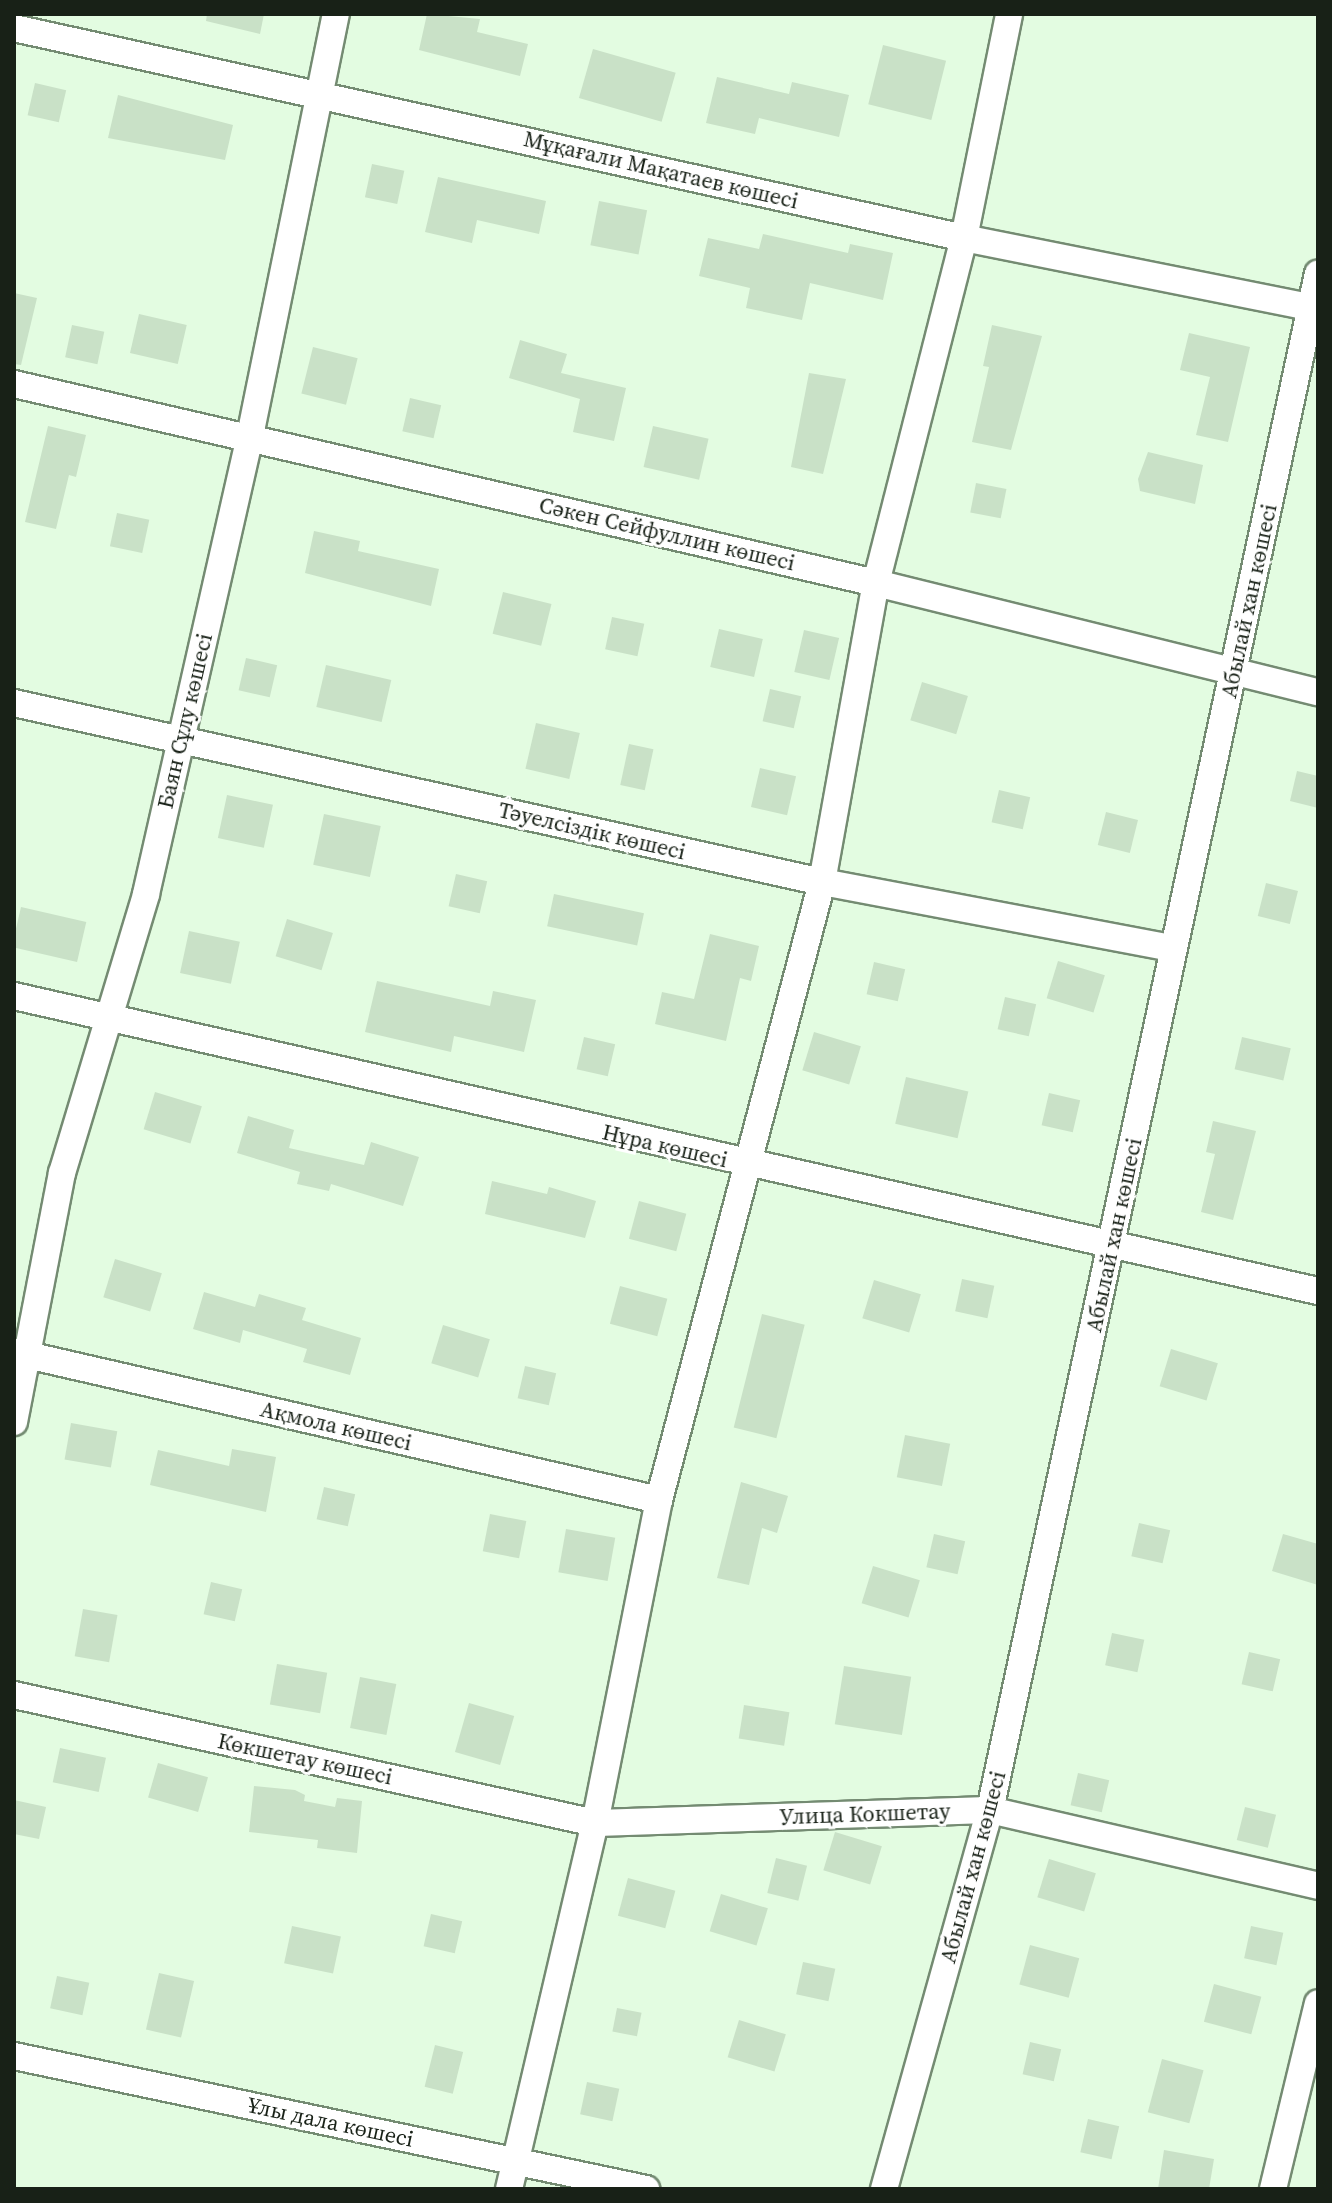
<!DOCTYPE html>
<meta charset="utf-8">
<style>
body{margin:0}
#map{position:relative;width:1332px;height:2203px;overflow:hidden;background:#e3fce1;font-family:"Source Serif 4",serif}
div>[style]{position:absolute}
.building>*{inset:0;background:#c9e1c7;transform-origin:0 0}
.roads{filter:drop-shadow(2px 0 #748b72) drop-shadow(-2px 0 #748b72) drop-shadow(0 2px #748b72) drop-shadow(0 -2px #748b72)}
.minor>*{height:26px;margin:-13px;padding:0 13px;transform-origin:13px;border-radius:13px;background:#fff}
span{translate:-50% -50%;white-space:nowrap;text-align:center;line-height:1.15;-webkit-text-stroke:6px #fff;paint-order:stroke}
.street-label{font-size:22px;color:#182117}
.frame{position:absolute;inset:0;border:16px solid #182117;pointer-events:none}
</style>
<div id="map">
<div class="building">
<i style="clip-path:polygon(207px 14px,264px 14px,260px 34px,206px 21px)"></i>
<i style="clip-path:polygon(427px 14px,480px 19px,477px 32px,528px 44px,520px 76px,419px 50px)"></i>
<i style="left:883px;top:45px;width:65px;height:61px;rotate:14deg"></i>
<i style="left:593px;top:49px;width:86px;height:51px;rotate:16deg"></i>
<i style="clip-path:polygon(717px 77px,789px 94px,792px 82px,849px 95px,839px 137px,759px 118px,755px 134px,706px 123px)"></i>
<i style="left:35px;top:83px;width:32px;height:33px;rotate:13deg"></i>
<i style="clip-path:polygon(118px 95px,233px 125px,225px 160px,108px 138px)"></i>
<i style="left:372px;top:164px;width:33px;height:34px;rotate:12deg"></i>
<i style="clip-path:polygon(438px 177px,546px 201px,539px 234px,477px 220px,472px 243px,425px 232px)"></i>
<i style="left:599px;top:201px;width:49px;height:45px;rotate:11deg"></i>
<i style="clip-path:polygon(763px 234px,848px 253px,850px 244px,893px 253px,883px 300px,810px 283px,802px 320px,746px 308px,750px 288px,699px 276px,708px 238px,759px 249px)"></i>
<i style="clip-path:polygon(14px 293px,37px 298px,21px 365px,14px 364px)"></i>
<i style="left:139px;top:314px;width:49px;height:40px;rotate:13deg"></i>
<i style="left:72px;top:325px;width:33px;height:33px;rotate:12deg"></i>
<i style="clip-path:polygon(992px 325px,1042px 336px,1011px 450px,972px 442px,989px 367px,983px 366px)"></i>
<i style="clip-path:polygon(1189px 333px,1250px 347px,1228px 442px,1196px 435px,1210px 377px,1180px 370px)"></i>
<i style="clip-path:polygon(520px 340px,567px 354px,561px 373px,626px 388px,614px 441px,573px 432px,580px 399px,509px 378px)"></i>
<i style="left:313px;top:347px;width:46px;height:48px;rotate:14deg"></i>
<i style="clip-path:polygon(809px 373px,846px 379px,823px 474px,791px 467px)"></i>
<i style="left:410px;top:398px;width:32px;height:34px;rotate:13deg"></i>
<i style="clip-path:polygon(48px 426px,86px 435px,76px 477px,69px 475px,56px 529px,25px 522px)"></i>
<i style="left:653px;top:426px;width:57px;height:42px;rotate:13deg"></i>
<i style="clip-path:polygon(1148px 452px,1203px 465px,1195px 504px,1140px 491px,1138px 479px)"></i>
<i style="left:976px;top:483px;width:31px;height:30px;rotate:11deg"></i>
<i style="left:117px;top:513px;width:33px;height:34px;rotate:12deg"></i>
<i style="clip-path:polygon(314px 531px,360px 541px,358px 551px,439px 569px,431px 606px,305px 573px)"></i>
<i style="left:503px;top:592px;width:50px;height:43px;rotate:14deg"></i>
<i style="left:612px;top:617px;width:33px;height:33px;rotate:12deg"></i>
<i style="left:719px;top:629px;width:45px;height:39px;rotate:13deg"></i>
<i style="left:804px;top:630px;width:36px;height:43px;rotate:13deg"></i>
<i style="left:246px;top:658px;width:32px;height:33px;rotate:13deg"></i>
<i style="left:326px;top:665px;width:67px;height:43px;rotate:13deg"></i>
<i style="left:922px;top:682px;width:48px;height:40px;rotate:17deg"></i>
<i style="left:770px;top:689px;width:32px;height:33px;rotate:13deg"></i>
<i style="left:536px;top:723px;width:45px;height:47px;rotate:13deg"></i>
<i style="left:629px;top:744px;width:25px;height:42px;rotate:12deg"></i>
<i style="left:760px;top:768px;width:37px;height:40px;rotate:13deg"></i>
<i style="clip-path:polygon(1297px 771px,1318px 776px,1318px 808px,1290px 801px)"></i>
<i style="left:999px;top:790px;width:32px;height:33px;rotate:13deg"></i>
<i style="left:227px;top:795px;width:47px;height:44px;rotate:12deg"></i>
<i style="left:1106px;top:812px;width:33px;height:34px;rotate:14deg"></i>
<i style="left:324px;top:814px;width:58px;height:52px;rotate:12deg"></i>
<i style="left:456px;top:874px;width:32px;height:33px;rotate:13deg"></i>
<i style="left:1266px;top:883px;width:33px;height:34px;rotate:14deg"></i>
<i style="left:554px;top:894px;width:92px;height:33px;rotate:12deg"></i>
<i style="left:21px;top:907px;width:67px;height:41px;rotate:13deg"></i>
<i style="left:287px;top:919px;width:48px;height:39px;rotate:17deg"></i>
<i style="left:189px;top:931px;width:52px;height:43px;rotate:12deg"></i>
<i style="clip-path:polygon(710px 934px,759px 946px,751px 981px,740px 978px,726px 1041px,655px 1024px,662px 992px,694px 999px)"></i>
<i style="left:1058px;top:961px;width:49px;height:39px;rotate:17deg"></i>
<i style="left:874px;top:962px;width:32px;height:33px;rotate:13deg"></i>
<i style="clip-path:polygon(377px 981px,490px 1006px,493px 991px,536px 1000px,524px 1052px,454px 1036px,451px 1052px,365px 1032px)"></i>
<i style="left:1005px;top:997px;width:32px;height:33px;rotate:13deg"></i>
<i style="left:814px;top:1032px;width:49px;height:40px;rotate:17deg"></i>
<i style="left:584px;top:1037px;width:32px;height:33px;rotate:13deg"></i>
<i style="left:1242px;top:1037px;width:50px;height:33px;rotate:13deg"></i>
<i style="left:906px;top:1077px;width:64px;height:48px;rotate:13deg"></i>
<i style="left:155px;top:1092px;width:49px;height:39px;rotate:17deg"></i>
<i style="left:1049px;top:1093px;width:32px;height:33px;rotate:13deg"></i>
<i style="clip-path:polygon(248px 1116px,294px 1130px,289px 1148px,364px 1165px,371px 1142px,419px 1157px,403px 1206px,331px 1184px,329px 1191px,297px 1184px,300px 1172px,237px 1153px)"></i>
<i style="clip-path:polygon(1213px 1121px,1256px 1131px,1233px 1220px,1201px 1212px,1215px 1154px,1206px 1152px)"></i>
<i style="clip-path:polygon(492px 1181px,547px 1194px,549px 1187px,596px 1201px,585px 1238px,485px 1214px)"></i>
<i style="left:639px;top:1201px;width:49px;height:39px;rotate:15deg"></i>
<i style="left:115px;top:1259px;width:49px;height:40px;rotate:17deg"></i>
<i style="left:962px;top:1279px;width:33px;height:33px;rotate:12deg"></i>
<i style="left:874px;top:1280px;width:49px;height:40px;rotate:17deg"></i>
<i style="left:620px;top:1286px;width:49px;height:39px;rotate:15deg"></i>
<i style="clip-path:polygon(204px 1292px,255px 1307px,259px 1294px,306px 1308px,302px 1320px,361px 1338px,350px 1375px,303px 1362px,307px 1349px,243px 1330px,240px 1343px,193px 1329px)"></i>
<i style="left:762px;top:1314px;width:44px;height:117px;rotate:14deg"></i>
<i style="left:443px;top:1325px;width:49px;height:40px;rotate:17deg"></i>
<i style="left:1171px;top:1349px;width:49px;height:39px;rotate:17deg"></i>
<i style="left:525px;top:1366px;width:32px;height:33px;rotate:13deg"></i>
<i style="left:71px;top:1423px;width:47px;height:37px;rotate:10deg"></i>
<i style="left:905px;top:1435px;width:46px;height:43px;rotate:11deg"></i>
<i style="clip-path:polygon(232px 1449px,276px 1457px,266px 1512px,150px 1485px,158px 1450px,229px 1466px)"></i>
<i style="clip-path:polygon(741px 1482px,788px 1496px,777px 1533px,762px 1528px,749px 1585px,717px 1578px)"></i>
<i style="left:324px;top:1487px;width:32px;height:33px;rotate:13deg"></i>
<i style="left:490px;top:1514px;width:37px;height:38px;rotate:11deg"></i>
<i style="left:1139px;top:1523px;width:32px;height:34px;rotate:13deg"></i>
<i style="left:566px;top:1529px;width:50px;height:44px;rotate:10deg"></i>
<i style="left:934px;top:1534px;width:32px;height:34px;rotate:13deg"></i>
<i style="clip-path:polygon(1283px 1534px,1318px 1544px,1318px 1585px,1272px 1571px)"></i>
<i style="left:873px;top:1566px;width:49px;height:39px;rotate:17deg"></i>
<i style="left:211px;top:1582px;width:32px;height:33px;rotate:13deg"></i>
<i style="left:83px;top:1609px;width:35px;height:48px;rotate:10deg"></i>
<i style="left:1112px;top:1633px;width:33px;height:33px;rotate:12deg"></i>
<i style="left:1249px;top:1652px;width:32px;height:33px;rotate:13deg"></i>
<i style="left:277px;top:1664px;width:51px;height:41px;rotate:10deg"></i>
<i style="left:844px;top:1666px;width:68px;height:59px;rotate:9deg"></i>
<i style="left:360px;top:1677px;width:37px;height:52px;rotate:11deg"></i>
<i style="left:469px;top:1703px;width:47px;height:51px;rotate:16deg"></i>
<i style="left:744px;top:1705px;width:46px;height:34px;rotate:9deg"></i>
<i style="left:60px;top:1748px;width:47px;height:35px;rotate:12deg"></i>
<i style="left:158px;top:1763px;width:52px;height:36px;rotate:16deg"></i>
<i style="left:1078px;top:1773px;width:32px;height:33px;rotate:13deg"></i>
<i style="clip-path:polygon(254px 1786px,295px 1790px,305px 1795px,304px 1801px,335px 1807px,337px 1798px,362px 1801px,357px 1853px,317px 1848px,318px 1840px,249px 1832px)"></i>
<i style="clip-path:polygon(14px 1800px,46px 1807px,39px 1839px,14px 1834px)"></i>
<i style="left:1245px;top:1807px;width:32px;height:34px;rotate:14deg"></i>
<i style="left:835px;top:1832px;width:49px;height:40px;rotate:17deg"></i>
<i style="left:776px;top:1858px;width:32px;height:36px;rotate:14deg"></i>
<i style="left:1049px;top:1859px;width:49px;height:40px;rotate:17deg"></i>
<i style="left:628px;top:1878px;width:49px;height:39px;rotate:15deg"></i>
<i style="left:721px;top:1894px;width:49px;height:39px;rotate:17deg"></i>
<i style="left:431px;top:1914px;width:32px;height:33px;rotate:13deg"></i>
<i style="left:292px;top:1926px;width:50px;height:38px;rotate:12deg"></i>
<i style="left:1251px;top:1926px;width:33px;height:33px;rotate:12deg"></i>
<i style="left:1030px;top:1945px;width:51px;height:41px;rotate:15deg"></i>
<i style="left:803px;top:1962px;width:33px;height:33px;rotate:12deg"></i>
<i style="left:159px;top:1973px;width:36px;height:58px;rotate:13deg"></i>
<i style="left:57px;top:1976px;width:33px;height:33px;rotate:12deg"></i>
<i style="left:1214px;top:1984px;width:49px;height:39px;rotate:15deg"></i>
<i style="left:617px;top:2008px;width:25px;height:24px;rotate:11deg"></i>
<i style="left:739px;top:2020px;width:49px;height:39px;rotate:17deg"></i>
<i style="left:1030px;top:2042px;width:32px;height:33px;rotate:13deg"></i>
<i style="left:435px;top:2045px;width:29px;height:43px;rotate:14deg"></i>
<i style="left:1162px;top:2059px;width:43px;height:55px;rotate:15deg"></i>
<i style="left:587px;top:2082px;width:33px;height:33px;rotate:12deg"></i>
<i style="left:1088px;top:2119px;width:32px;height:34px;rotate:13deg"></i>
<i style="clip-path:polygon(1164px 2150px,1214px 2159px,1209px 2189px,1158px 2189px)"></i>
</div>
<div class="roads">
<div class="minor">
<i style="left:14px;top:28px;width:973px;rotate:12.46deg"></i>
<i style="left:964px;top:238px;width:353px;rotate:11.3deg"></i>
<i style="left:14px;top:384px;width:885px;rotate:13deg"></i>
<i style="left:876px;top:583px;width:455px;rotate:13.9deg"></i>
<i style="left:14px;top:703px;width:828px;rotate:12.49deg"></i>
<i style="left:822px;top:882px;width:356px;rotate:10.7deg"></i>
<i style="left:14px;top:996px;width:1337px;rotate:12.75deg"></i>
<i style="left:14px;top:1352px;width:662px;rotate:12.92deg"></i>
<i style="left:14px;top:1422px;width:254px;rotate:-79.1deg"></i>
<i style="left:62px;top:1173px;width:291px;rotate:-73.2deg"></i>
<i style="left:146px;top:894px;width:470px;rotate:-77.2deg"></i>
<i style="left:250px;top:436px;width:431px;rotate:-78.5deg"></i>
<i style="left:14px;top:1695px;width:595px;rotate:12.42deg"></i>
<i style="left:595px;top:1823px;width:395px;rotate:-1.9deg"></i>
<i style="left:990px;top:1810px;width:337px;rotate:13deg"></i>
<i style="left:14px;top:2056px;width:646px;rotate:11.88deg"></i>
<i style="left:509px;top:2189px;width:376px;rotate:-76.8deg"></i>
<i style="left:595px;top:1823px;width:329px;rotate:-78.8deg"></i>
<i style="left:659px;top:1500px;width:639px;rotate:-75.22deg"></i>
<i style="left:822px;top:882px;width:304px;rotate:-79.8deg"></i>
<i style="left:876px;top:583px;width:356px;rotate:-75.7deg"></i>
<i style="left:964px;top:238px;width:228px;rotate:-78.6deg"></i>
<i style="left:884px;top:2189px;width:394px;rotate:-74.4deg"></i>
<i style="left:990px;top:1810px;width:1571px;rotate:-77.95deg"></i>
<i style="left:1273px;top:2189px;width:191px;rotate:-76.4deg"></i>
</div>
</div>
<div class="street-label">
<span style="left:661px;top:170px;rotate:13deg">Мұқағали Мақатаев көшесі</span>
<span style="left:667px;top:534px;rotate:13deg">Сәкен Сейфуллин көшесі</span>
<span style="left:1249px;top:601px;rotate:-78deg">Абылай хан көшесі</span>
<span style="left:185px;top:721px;rotate:-77deg">Баян Сұлу көшесі</span>
<span style="left:592px;top:831px;rotate:13deg">Тәуелсіздік көшесі</span>
<span style="left:665px;top:1146px;rotate:13deg">Нұра көшесі</span>
<span style="left:1114px;top:1235px;rotate:-78deg">Абылай хан көшесі</span>
<span style="left:336px;top:1426px;rotate:13deg">Ақмола көшесі</span>
<span style="left:305px;top:1759px;rotate:12deg">Көкшетау көшесі</span>
<span style="left:865px;top:1814px;rotate:-2deg">Улица Кокшетау</span>
<span style="left:973px;top:1867px;rotate:-75deg">Абылай хан көшесі</span>
<span style="left:330px;top:2122px;rotate:12deg">Ұлы дала көшесі</span>
</div>
<div class="frame"></div>
</div>
